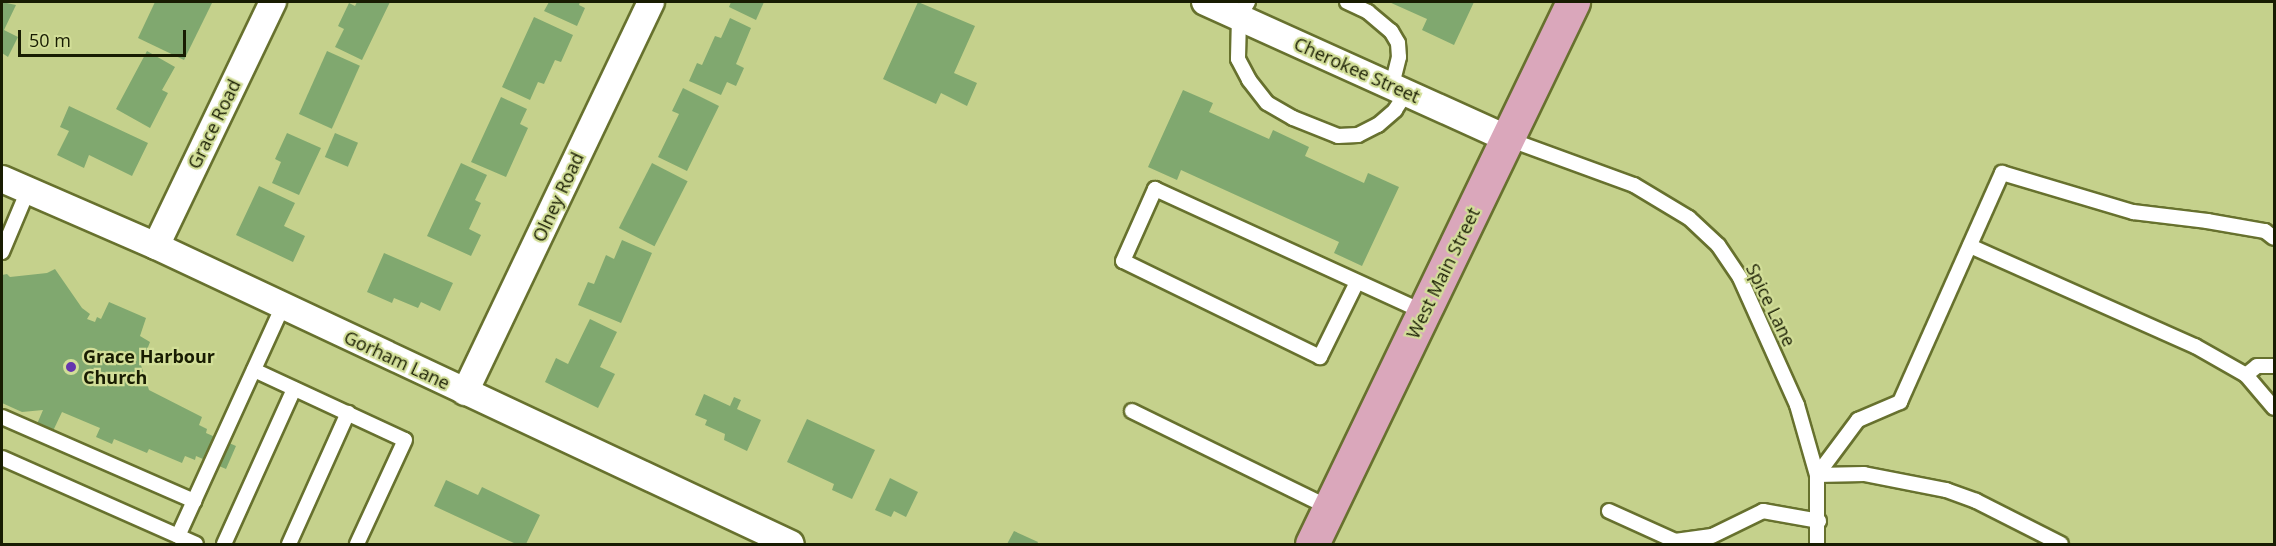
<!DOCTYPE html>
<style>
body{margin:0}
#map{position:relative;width:2276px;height:546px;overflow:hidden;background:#c5d18c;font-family:"Open Sans",sans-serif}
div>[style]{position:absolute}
.building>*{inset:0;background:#80a86f;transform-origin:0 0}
.roads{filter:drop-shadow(2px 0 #67712e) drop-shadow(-2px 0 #67712e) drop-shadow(0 2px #67712e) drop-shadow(0 -2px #67712e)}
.lane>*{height:14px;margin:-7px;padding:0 7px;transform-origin:7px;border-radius:7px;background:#fff}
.street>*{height:26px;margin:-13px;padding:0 13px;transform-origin:13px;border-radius:13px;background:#fff}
.primary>*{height:33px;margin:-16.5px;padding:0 16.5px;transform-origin:16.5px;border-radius:16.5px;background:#daa7bb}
.dots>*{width:16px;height:16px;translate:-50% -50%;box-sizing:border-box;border:3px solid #d2de98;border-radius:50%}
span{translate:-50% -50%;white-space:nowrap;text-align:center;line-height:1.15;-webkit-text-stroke:4.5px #d2de98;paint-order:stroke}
.street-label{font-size:18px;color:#181c02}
.poi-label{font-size:18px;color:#181c02;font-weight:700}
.left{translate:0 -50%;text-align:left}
.frame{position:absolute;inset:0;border:3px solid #181c02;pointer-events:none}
.scale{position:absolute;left:18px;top:30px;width:168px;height:27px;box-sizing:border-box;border:3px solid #181c02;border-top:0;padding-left:8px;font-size:18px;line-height:21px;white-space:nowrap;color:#181c02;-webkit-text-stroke:4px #d2de98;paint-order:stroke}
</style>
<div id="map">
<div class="building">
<i style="clip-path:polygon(2px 2px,16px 5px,4px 30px,18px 37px,8px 57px,2px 53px)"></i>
<i style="clip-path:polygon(155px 2px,212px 3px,184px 60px,138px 38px)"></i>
<i style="clip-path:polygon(357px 2px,390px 2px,362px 60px,335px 47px,344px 29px,338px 26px,349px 3px,355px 6px)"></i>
<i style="clip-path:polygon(549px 2px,580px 2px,579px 5px,585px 8px,577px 26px,544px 11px)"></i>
<i style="clip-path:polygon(731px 2px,764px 2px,756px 20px,729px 7px)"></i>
<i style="clip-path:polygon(918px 2px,975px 26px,954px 73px,977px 83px,967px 106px,941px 93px,936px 104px,883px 79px)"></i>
<i style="clip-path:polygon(1389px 2px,1474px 2px,1454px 45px,1422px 30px,1427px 19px)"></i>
<i style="clip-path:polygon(534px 17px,573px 35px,561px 62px,555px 60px,544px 84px,538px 82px,530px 100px,502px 87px)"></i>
<i style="clip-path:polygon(730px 18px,751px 28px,736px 64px,744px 68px,736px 86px,727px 82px,721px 95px,689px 81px,697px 63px,702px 65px,715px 36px,721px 38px)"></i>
<i style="clip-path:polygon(147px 51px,175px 67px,162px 90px,168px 93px,150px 128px,116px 109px)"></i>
<i style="left:327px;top:51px;width:36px;height:69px;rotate:24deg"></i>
<i style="clip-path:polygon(683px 88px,719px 106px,687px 171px,658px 157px,679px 114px,672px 111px)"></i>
<i style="clip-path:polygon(1183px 90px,1213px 103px,1209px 112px,1269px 139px,1273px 130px,1309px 147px,1305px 156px,1364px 183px,1368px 173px,1399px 187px,1362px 266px,1334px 253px,1339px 242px,1181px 170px,1177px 180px,1148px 167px)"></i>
<i style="clip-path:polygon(501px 97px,527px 109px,520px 124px,528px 128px,506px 177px,471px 162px)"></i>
<i style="clip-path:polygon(69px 106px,148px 143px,132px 176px,89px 155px,84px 168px,57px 155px,69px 131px,60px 127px)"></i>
<i style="clip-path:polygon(287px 133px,321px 148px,299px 195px,272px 183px,281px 162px,275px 159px)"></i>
<i style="left:335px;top:133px;width:25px;height:26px;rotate:23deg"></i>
<i style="clip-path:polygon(461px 163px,487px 175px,475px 200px,481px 203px,469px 229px,481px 235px,471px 256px,427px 236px)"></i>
<i style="left:652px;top:163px;width:40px;height:73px;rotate:27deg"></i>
<i style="clip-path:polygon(259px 186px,295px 203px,284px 226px,305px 236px,293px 262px,236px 235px)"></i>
<i style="clip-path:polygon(622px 240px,652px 253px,621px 323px,578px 305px,588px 282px,594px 284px,606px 255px,614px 259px)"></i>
<i style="clip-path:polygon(384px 253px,453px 283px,440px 311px,421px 302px,418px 308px,394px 298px,392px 303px,367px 292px)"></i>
<i style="clip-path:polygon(55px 269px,82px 308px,90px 314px,87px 319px,95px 322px,97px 317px,101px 319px,109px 302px,146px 318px,140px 336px,150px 342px,141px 365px,149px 390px,202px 417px,199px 425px,207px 429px,206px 433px,236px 446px,226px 469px,196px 456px,195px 460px,185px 456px,182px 463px,149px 449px,147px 453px,114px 439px,112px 444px,96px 437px,100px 428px,62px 412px,53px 431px,37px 424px,43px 410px,22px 412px,2px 403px,2px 275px,7px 274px,10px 277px,47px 273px)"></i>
<i style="clip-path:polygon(590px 319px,617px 332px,600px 367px,615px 374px,598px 408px,545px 382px,556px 358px,568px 364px)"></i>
<i style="clip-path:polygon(704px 394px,730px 406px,734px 397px,741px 400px,737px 409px,761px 420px,747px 451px,724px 440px,725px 434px,705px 425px,707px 420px,695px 415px)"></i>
<i style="clip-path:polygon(807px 419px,875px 450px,852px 499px,832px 490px,834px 484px,787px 462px)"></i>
<i style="clip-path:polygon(890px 478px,918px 492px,906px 517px,894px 511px,891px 517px,875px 510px)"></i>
<i style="clip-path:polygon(446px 480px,478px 495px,482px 487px,540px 515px,526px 544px,516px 544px,434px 506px)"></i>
<i style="clip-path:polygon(1014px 531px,1038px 542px,1037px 544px,1007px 544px)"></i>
</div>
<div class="roads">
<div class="lane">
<i style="left:1248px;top:2px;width:17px;rotate:121deg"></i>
<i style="left:1239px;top:17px;width:42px;rotate:91.4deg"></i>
<i style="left:1238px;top:59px;width:24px;rotate:62deg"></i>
<i style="left:1249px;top:80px;width:29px;rotate:52deg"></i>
<i style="left:1267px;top:103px;width:30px;rotate:30deg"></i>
<i style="left:1293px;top:118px;width:48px;rotate:21.8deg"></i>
<i style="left:1338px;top:136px;width:20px;rotate:-3deg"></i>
<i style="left:1358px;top:135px;width:22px;rotate:-27deg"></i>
<i style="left:1378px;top:125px;width:23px;rotate:-41deg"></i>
<i style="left:1395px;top:110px;width:20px;rotate:-57deg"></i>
<i style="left:1347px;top:2px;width:23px;rotate:25deg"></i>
<i style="left:1368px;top:12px;width:30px;rotate:40deg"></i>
<i style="left:1391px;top:31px;width:14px;rotate:60deg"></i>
<i style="left:1398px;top:43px;width:14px;rotate:86deg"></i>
<i style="left:1399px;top:57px;width:30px;rotate:104deg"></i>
<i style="left:1508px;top:139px;width:134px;rotate:20.1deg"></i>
<i style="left:1634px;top:185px;width:64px;rotate:31deg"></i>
<i style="left:1689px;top:218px;width:40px;rotate:43deg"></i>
<i style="left:1718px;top:245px;width:40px;rotate:56deg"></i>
<i style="left:1740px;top:278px;width:139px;rotate:65.8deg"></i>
<i style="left:1797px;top:405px;width:73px;rotate:74.1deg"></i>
<i style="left:1817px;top:475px;width:69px;rotate:90deg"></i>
<i style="left:1970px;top:246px;width:246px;rotate:24deg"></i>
<i style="left:2195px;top:346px;width:59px;rotate:29.6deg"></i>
<i style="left:2246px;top:375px;width:43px;rotate:49.7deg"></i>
<i style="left:2px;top:252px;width:67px;rotate:-67.2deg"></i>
<i style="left:1357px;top:282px;width:84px;rotate:116.3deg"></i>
<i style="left:1320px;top:357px;width:219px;rotate:-154deg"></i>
<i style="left:1123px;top:261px;width:79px;rotate:-66deg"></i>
<i style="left:1155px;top:189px;width:296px;rotate:24.6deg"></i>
<i style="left:254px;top:370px;width:166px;rotate:24.9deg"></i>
<i style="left:405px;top:440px;width:115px;rotate:114.8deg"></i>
<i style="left:2246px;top:375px;width:14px;rotate:-39deg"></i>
<i style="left:2257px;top:366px;width:17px"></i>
<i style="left:1132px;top:411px;width:220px;rotate:26.1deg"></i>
<i style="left:2px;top:417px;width:210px;rotate:23.6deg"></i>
<i style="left:2px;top:458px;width:212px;rotate:23.9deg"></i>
<i style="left:1817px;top:475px;width:69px;rotate:-53.3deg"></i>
<i style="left:1858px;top:420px;width:46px;rotate:-23.2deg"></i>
<i style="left:1900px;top:402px;width:251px;rotate:-66deg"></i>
<i style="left:2002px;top:173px;width:137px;rotate:16.6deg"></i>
<i style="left:2133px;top:212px;width:75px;rotate:6.9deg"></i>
<i style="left:2207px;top:221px;width:59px;rotate:9.8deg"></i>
<i style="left:2265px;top:231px;width:11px;rotate:38deg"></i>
<i style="left:1817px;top:475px;width:47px;rotate:-1.2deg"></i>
<i style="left:1864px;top:474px;width:84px;rotate:11deg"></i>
<i style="left:1946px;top:490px;width:32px;rotate:20deg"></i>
<i style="left:1976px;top:501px;width:95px;rotate:26.8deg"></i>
<i style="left:1609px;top:511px;width:72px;rotate:24.4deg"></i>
<i style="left:1675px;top:541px;width:37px;rotate:-8deg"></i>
<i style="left:1712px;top:536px;width:57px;rotate:-26.1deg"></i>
<i style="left:1763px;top:511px;width:57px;rotate:10.1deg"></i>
<i style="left:178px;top:536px;width:253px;rotate:-65.5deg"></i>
<i style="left:224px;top:544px;width:170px;rotate:-65.7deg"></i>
<i style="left:289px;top:544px;width:144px;rotate:-65.8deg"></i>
</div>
<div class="street">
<i style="left:1205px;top:2px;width:333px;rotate:24.3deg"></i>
<i style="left:2px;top:179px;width:168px;rotate:23.5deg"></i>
<i style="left:156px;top:246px;width:701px;rotate:25.14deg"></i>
<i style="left:156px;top:246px;width:271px;rotate:-64.4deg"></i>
<i style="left:465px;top:392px;width:432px;rotate:-64.5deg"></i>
</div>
<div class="primary">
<i style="left:1312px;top:544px;width:602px;rotate:-64.29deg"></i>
</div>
</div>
<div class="dots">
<i style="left:71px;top:367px;background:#6536ae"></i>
</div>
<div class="street-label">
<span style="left:1357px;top:70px;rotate:24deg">Cherokee Street</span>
<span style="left:214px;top:124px;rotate:-64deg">Grace Road</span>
<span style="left:558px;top:197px;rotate:-65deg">Olney Road</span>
<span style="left:1443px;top:273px;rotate:-64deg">West Main Street</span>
<span style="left:1771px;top:305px;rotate:64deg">Spice Lane</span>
<span style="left:397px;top:360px;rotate:25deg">Gorham Lane</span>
</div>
<div class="poi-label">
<span class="left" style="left:83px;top:367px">Grace Harbour<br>Church</span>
</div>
<div class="frame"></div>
<div class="scale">50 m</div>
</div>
